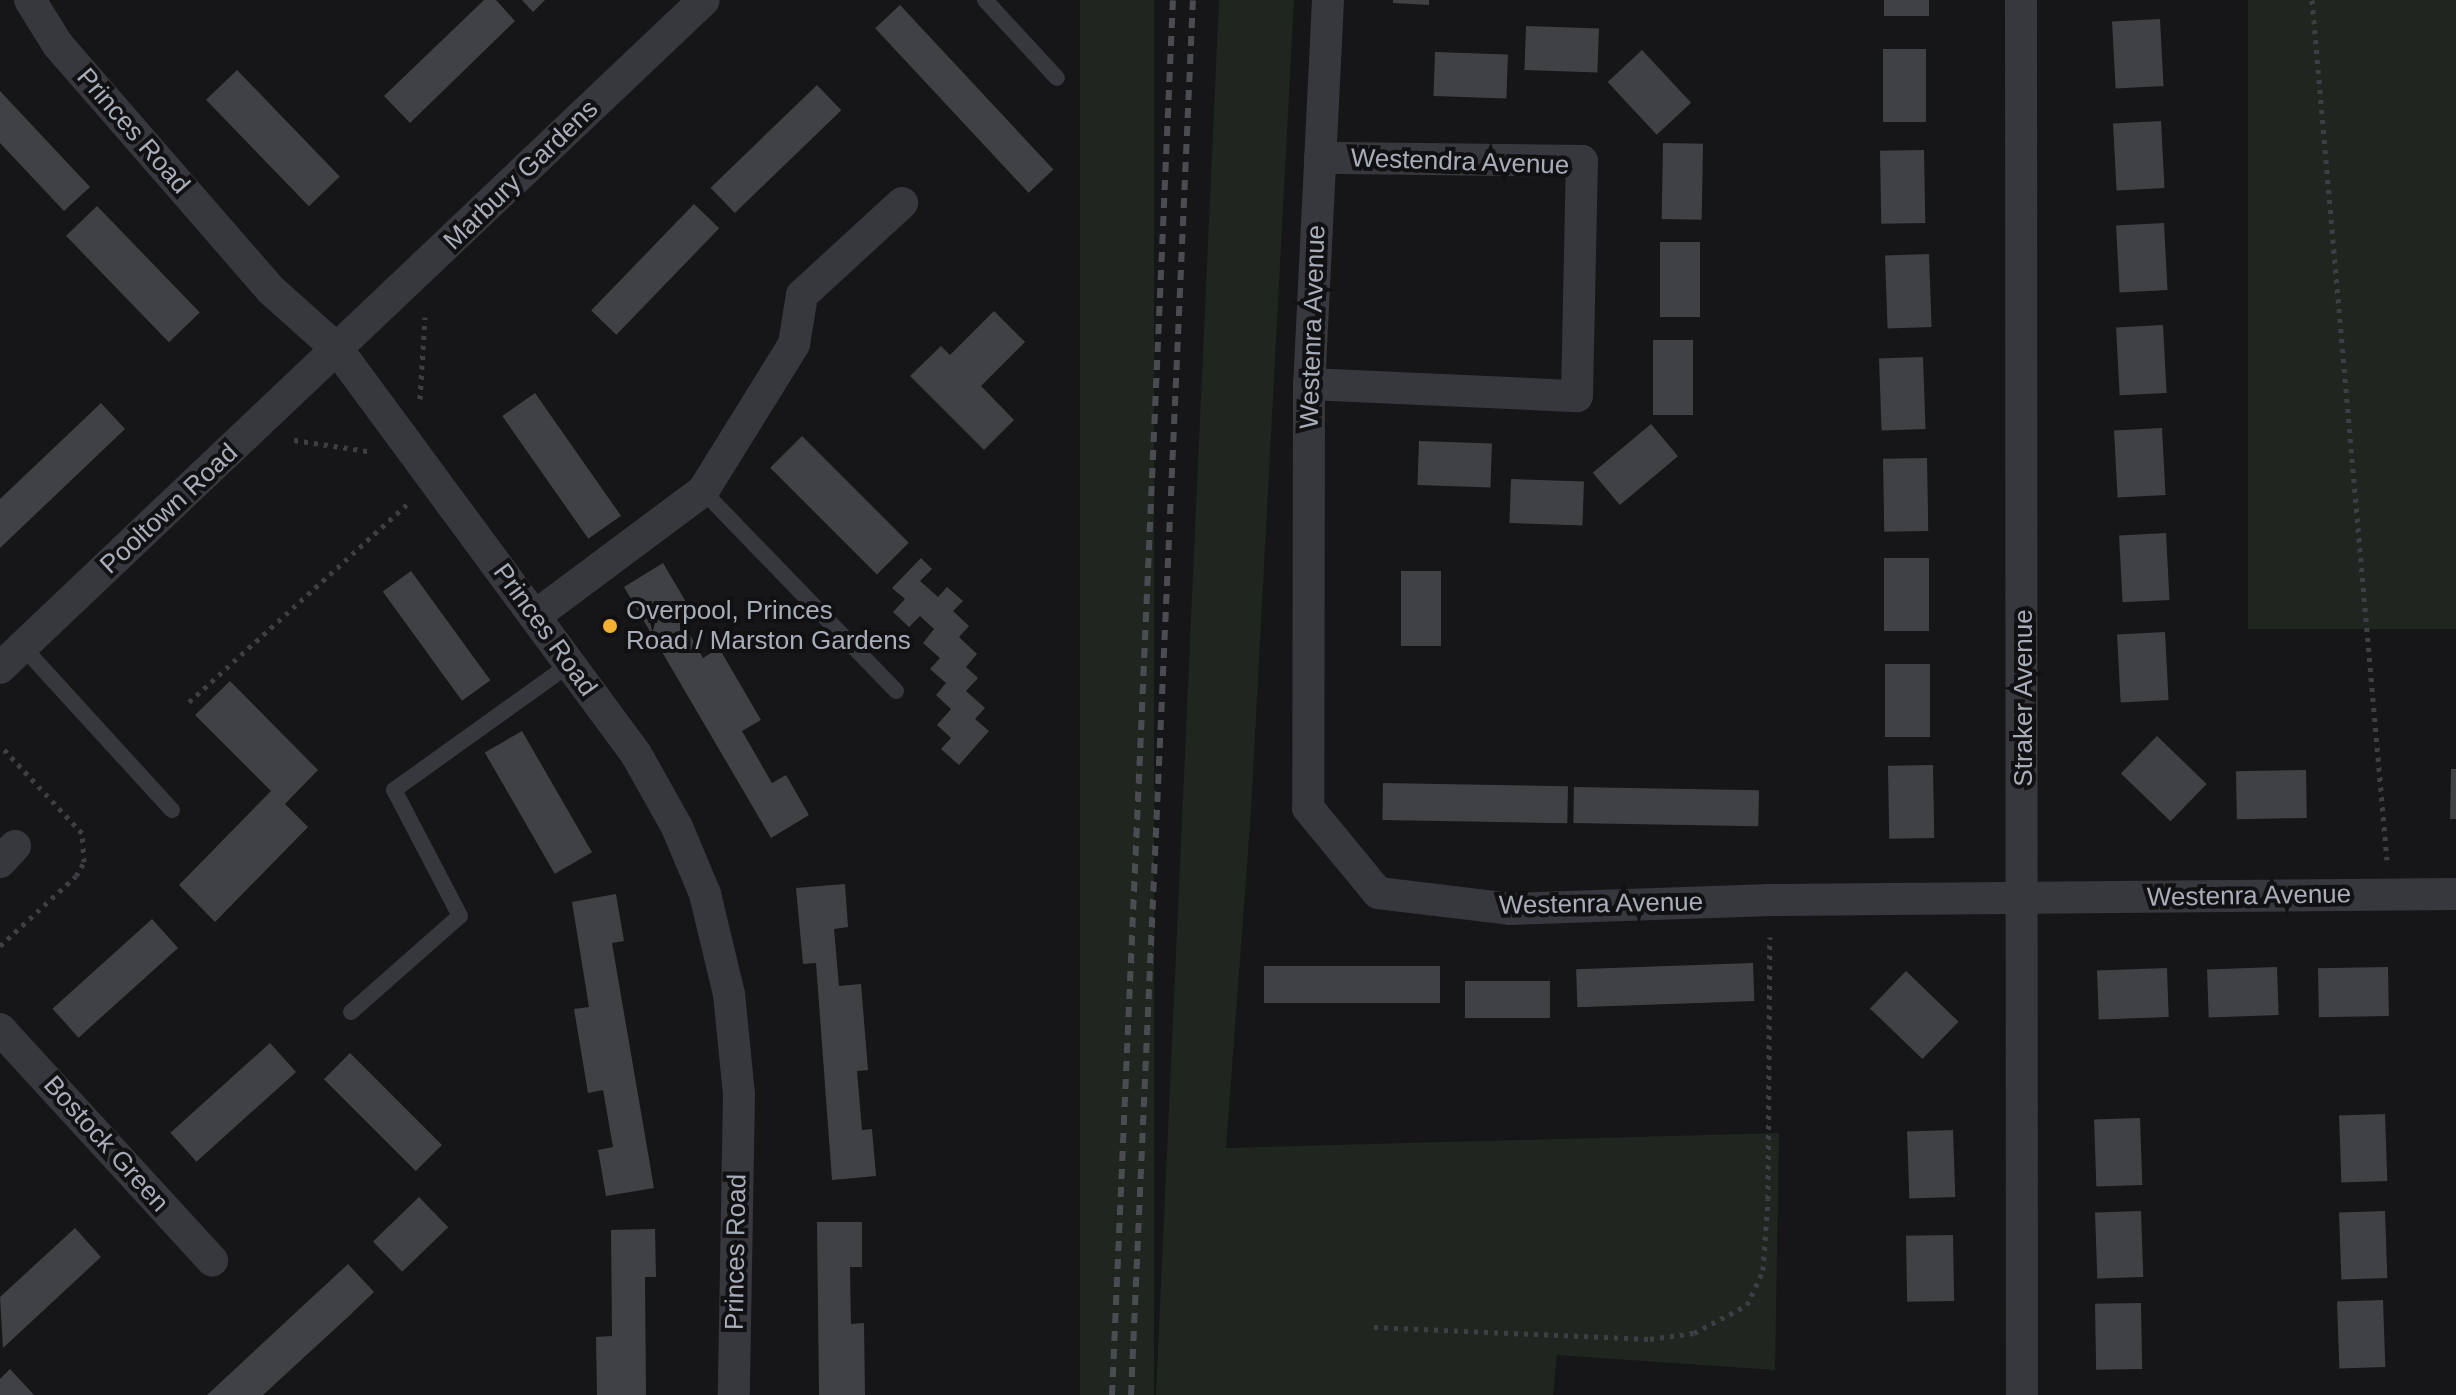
<!DOCTYPE html>
<style>
body{margin:0}
#map{position:relative;width:2456px;height:1395px;overflow:hidden;background:#161618;font-family:Arial,sans-serif}
div>[style]{position:absolute}
.green>*{inset:0;background:#1e261f;transform-origin:0 0}
.building>*{inset:0;background:#404145;transform-origin:0 0}
.path>*{height:5px;margin-top:-2.5px;transform-origin:0;background:repeating-linear-gradient(90deg,#3d3f44 0 4px,transparent 0 10px)}
.lane>*{height:16px;margin:-8px;padding:0 8px;transform-origin:8px;border-radius:8px;background:#37383d}
.street>*{height:32px;margin:-16px;padding:0 16px;transform-origin:16px;border-radius:16px;background:#37383d}
.rail>*{height:6px;margin-top:-3px;transform-origin:0;background:repeating-linear-gradient(90deg,#4a4c52 0 10px,transparent 0 18px)}
.dots>*{width:22px;height:22px;translate:-50% -50%;box-sizing:border-box;border:4px solid #111113;border-radius:50%}
span{translate:-50% -50%;white-space:nowrap;text-align:center;line-height:1.15;-webkit-text-stroke:8px #111113;paint-order:stroke}
.street-label{font-size:26px;color:#a8adb8}
.poi-label{font-size:26px;color:#a8adb8}
.left{translate:0 -50%;text-align:left}
</style>
<div id="map">
<div class="green">
<i style="left:1080px;top:0;width:74px;height:1396px"></i>
<i style="clip-path:polygon(1219px 0,1294px 0,1251px 811px,1226px 1148px,1779px 1133px,1775px 1370px,1557px 1355px,1553px 1395px,1156px 1395px)"></i>
<i style="left:2248px;top:0;width:208px;height:629px"></i>
</div>
<div class="building">
<i style="clip-path:polygon(484px 0,496px 0,515px 21px,410px 123px,384px 96px)"></i>
<i style="clip-path:polygon(522px 0,545px 0,533px 12px)"></i>
<i style="clip-path:polygon(1393px 0,1429px 0,1429px 5px,1393px 3px)"></i>
<i style="left:1884px;top:0;width:45px;height:16px"></i>
<i style="left:900px;top:5px;width:225px;height:34px;rotate:47deg"></i>
<i style="left:2160px;top:19px;width:67px;height:48px;rotate:87deg"></i>
<i style="left:1526px;top:26px;width:73px;height:44px;rotate:2deg"></i>
<i style="left:1883px;top:49px;width:43px;height:73px"></i>
<i style="left:1642px;top:50px;width:72px;height:47px;rotate:47deg"></i>
<i style="left:1435px;top:52px;width:73px;height:44px;rotate:2deg"></i>
<i style="left:237px;top:70px;width:148px;height:43px;rotate:46deg"></i>
<i style="left:817px;top:85px;width:35px;height:148px;rotate:46deg"></i>
<i style="clip-path:polygon(0 91px,90px 187px,64px 211px,0 143px)"></i>
<i style="left:2161px;top:121px;width:67px;height:48px;rotate:87deg"></i>
<i style="left:1663px;top:143px;width:40px;height:76px;rotate:1deg"></i>
<i style="left:1924px;top:150px;width:73px;height:44px;rotate:89deg"></i>
<i style="left:694px;top:204px;width:35px;height:148px;rotate:44deg"></i>
<i style="left:97px;top:206px;width:148px;height:43px;rotate:46deg"></i>
<i style="left:2164px;top:223px;width:67px;height:48px;rotate:87deg"></i>
<i style="left:1660px;top:242px;width:40px;height:75px"></i>
<i style="left:1929px;top:254px;width:73px;height:44px;rotate:88deg"></i>
<i style="clip-path:polygon(994px 311px,1025px 342px,981px 386px,1014px 420px,984px 450px,910px 376px,941px 346px,950px 355px)"></i>
<i style="left:2163px;top:325px;width:68px;height:47px;rotate:87deg"></i>
<i style="left:1653px;top:340px;width:40px;height:75px"></i>
<i style="left:1923px;top:357px;width:72px;height:44px;rotate:88deg"></i>
<i style="left:535px;top:393px;width:150px;height:40px;rotate:55deg"></i>
<i style="clip-path:polygon(101px 403px,125px 429px,0 548px,0 499px)"></i>
<i style="left:1651px;top:424px;width:42px;height:76px;rotate:50deg"></i>
<i style="left:2162px;top:428px;width:67px;height:48px;rotate:87deg"></i>
<i style="left:802px;top:436px;width:151px;height:45px;rotate:45deg"></i>
<i style="left:1419px;top:441px;width:73px;height:44px;rotate:2deg"></i>
<i style="left:1927px;top:458px;width:73px;height:44px;rotate:89deg"></i>
<i style="left:1511px;top:479px;width:73px;height:44px;rotate:2deg"></i>
<i style="left:2166px;top:533px;width:67px;height:47px;rotate:87deg"></i>
<i style="clip-path:polygon(921px 558px,932px 569px,920px 581px,938px 597px,947px 587px,963px 601px,953px 611px,969px 626px,959px 637px,977px 654px,966px 667px,978px 678px,966px 691px,985px 708px,975px 719px,989px 731px,959px 765px,941px 749px,951px 738px,937px 725px,951px 709px,936px 695px,946px 683px,930px 669px,940px 658px,923px 643px,934px 629px,920px 616px,909px 627px,893px 612px,905px 599px,892px 588px)"></i>
<i style="left:1884px;top:558px;width:45px;height:73px"></i>
<i style="clip-path:polygon(663px 563px,686px 602px,675px 608px,703px 658px,719px 648px,761px 720px,742px 731px,772px 783px,786px 775px,809px 815px,771px 838px,624px 587px)"></i>
<i style="left:411px;top:571px;width:135px;height:35px;rotate:54deg"></i>
<i style="left:1401px;top:571px;width:40px;height:75px"></i>
<i style="left:2165px;top:632px;width:68px;height:48px;rotate:87deg"></i>
<i style="left:1885px;top:664px;width:45px;height:73px"></i>
<i style="clip-path:polygon(230px 681px,318px 770px,285px 804px,308px 827px,215px 922px,179px 885px,271px 791px,195px 715px)"></i>
<i style="left:522px;top:731px;width:140px;height:43px;rotate:60deg"></i>
<i style="left:2157px;top:736px;width:69px;height:52px;rotate:44deg"></i>
<i style="left:1933px;top:765px;width:73px;height:45px;rotate:89deg"></i>
<i style="clip-path:polygon(2451px 769px,2456px 769px,2456px 819px,2450px 819px)"></i>
<i style="left:2306px;top:770px;width:48px;height:70px;rotate:89deg"></i>
<i style="left:1383px;top:783px;width:185px;height:37px;rotate:1deg"></i>
<i style="left:1574px;top:787px;width:185px;height:36px;rotate:1deg"></i>
<i style="clip-path:polygon(845px 884px,848px 927px,834px 929px,839px 986px,861px 984px,868px 1070px,857px 1071px,862px 1130px,872px 1129px,876px 1176px,832px 1180px,816px 963px,803px 964px,796px 888px)"></i>
<i style="clip-path:polygon(616px 894px,624px 941px,612px 943px,654px 1188px,606px 1196px,598px 1150px,613px 1147px,603px 1090px,588px 1093px,574px 1009px,589px 1007px,572px 902px)"></i>
<i style="left:152px;top:919px;width:39px;height:134px;rotate:48deg"></i>
<i style="left:1753px;top:963px;width:38px;height:177px;rotate:88deg"></i>
<i style="left:1440px;top:966px;width:37px;height:176px;rotate:90deg"></i>
<i style="left:2277px;top:967px;width:48px;height:70px;rotate:88deg"></i>
<i style="left:2388px;top:967px;width:49px;height:70px;rotate:89deg"></i>
<i style="left:2167px;top:968px;width:49px;height:70px;rotate:88deg"></i>
<i style="left:1906px;top:971px;width:73px;height:52px;rotate:44deg"></i>
<i style="left:1465px;top:981px;width:85px;height:37px"></i>
<i style="left:270px;top:1043px;width:39px;height:134px;rotate:48deg"></i>
<i style="left:350px;top:1053px;width:130px;height:37px;rotate:45deg"></i>
<i style="left:2385px;top:1114px;width:67px;height:46px;rotate:88deg"></i>
<i style="left:2140px;top:1118px;width:67px;height:46px;rotate:88deg"></i>
<i style="left:1953px;top:1130px;width:67px;height:46px;rotate:88deg"></i>
<i style="left:419px;top:1197px;width:42px;height:64px;rotate:46deg"></i>
<i style="left:2141px;top:1211px;width:66px;height:46px;rotate:88deg"></i>
<i style="left:2385px;top:1211px;width:67px;height:46px;rotate:88deg"></i>
<i style="clip-path:polygon(817px 1222px,862px 1222px,862px 1267px,850px 1267px,851px 1324px,864px 1323px,865px 1395px,819px 1395px)"></i>
<i style="clip-path:polygon(75px 1228px,101px 1257px,3px 1348px,0 1297px)"></i>
<i style="clip-path:polygon(655px 1229px,656px 1277px,645px 1277px,646px 1395px,597px 1395px,596px 1337px,612px 1336px,611px 1230px)"></i>
<i style="left:1953px;top:1235px;width:66px;height:47px;rotate:89deg"></i>
<i style="clip-path:polygon(348px 1264px,374px 1292px,349px 1316px,263px 1395px,207px 1395px)"></i>
<i style="left:2383px;top:1300px;width:67px;height:46px;rotate:88deg"></i>
<i style="left:2141px;top:1303px;width:66px;height:46px;rotate:89deg"></i>
<i style="clip-path:polygon(10px 1369px,34px 1395px,0 1395px,0 1379px)"></i>
</div>
<div class="path">
<i style="left:2312px;top:0;width:863px;rotate:85.02deg"></i>
<i style="left:420px;top:399px;width:82px;rotate:-86.5deg"></i>
<i style="left:294px;top:440px;width:74px;rotate:8.6deg"></i>
<i style="left:189px;top:702px;width:294px;rotate:-42.2deg"></i>
<i style="left:0;top:946px;width:103px;rotate:-42.6deg"></i>
<i style="left:76px;top:876px;width:16px;rotate:-60deg"></i>
<i style="left:84px;top:862px;width:29px;rotate:-94deg"></i>
<i style="left:82px;top:833px;width:119px;rotate:-133deg"></i>
<i style="left:1374px;top:1327px;width:276px;rotate:2.5deg"></i>
<i style="left:1650px;top:1339px;width:44px;rotate:-7.8deg"></i>
<i style="left:1694px;top:1333px;width:60px;rotate:-27.8deg"></i>
<i style="left:1747px;top:1305px;width:38px;rotate:-65deg"></i>
<i style="left:1763px;top:1270px;width:71px;rotate:-86deg"></i>
<i style="left:1768px;top:1199px;width:262px;rotate:-89.6deg"></i>
</div>
<div class="lane">
<i style="left:985px;top:0;width:106px;rotate:47.3deg"></i>
<i style="left:703px;top:491px;width:278px;rotate:46deg"></i>
<i style="left:23px;top:647px;width:221px;rotate:47.6deg"></i>
<i style="left:351px;top:1012px;width:145px;rotate:-41.4deg"></i>
<i style="left:460px;top:916px;width:142px;rotate:-117.6deg"></i>
<i style="left:394px;top:790px;width:216px;rotate:-35.6deg"></i>
</div>
<div class="street">
<i style="left:30px;top:0;width:53px;rotate:58.1deg"></i>
<i style="left:58px;top:45px;width:325px;rotate:49deg"></i>
<i style="left:271px;top:290px;width:90px;rotate:41.8deg"></i>
<i style="left:338px;top:350px;width:502px;rotate:53.59deg"></i>
<i style="left:636px;top:754px;width:84px;rotate:60.7deg"></i>
<i style="left:677px;top:827px;width:73px;rotate:67.3deg"></i>
<i style="left:705px;top:894px;width:103px;rotate:76.5deg"></i>
<i style="left:729px;top:994px;width:100px;rotate:84.3deg"></i>
<i style="left:739px;top:1094px;width:301px;rotate:91deg"></i>
<i style="left:1328px;top:0;width:384px;rotate:92.8deg"></i>
<i style="left:1309px;top:384px;width:424px;rotate:90.1deg"></i>
<i style="left:1308px;top:808px;width:110px;rotate:50.5deg"></i>
<i style="left:1378px;top:893px;width:133px;rotate:6.9deg"></i>
<i style="left:1510px;top:909px;width:261px;rotate:-2deg"></i>
<i style="left:1771px;top:900px;width:685px;rotate:-0.5deg"></i>
<i style="left:2021px;top:0;width:1395px;rotate:89.96deg"></i>
<i style="left:1309px;top:384px;width:268px;rotate:2.6deg"></i>
<i style="left:1577px;top:396px;width:235px;rotate:-88.8deg"></i>
<i style="left:1582px;top:161px;width:262px;rotate:-179.3deg"></i>
<i style="left:535px;top:616px;width:209px;rotate:-36.7deg"></i>
<i style="left:703px;top:491px;width:173px;rotate:-58.2deg"></i>
<i style="left:794px;top:344px;width:50px;rotate:-80.7deg"></i>
<i style="left:802px;top:295px;width:136px;rotate:-42.6deg"></i>
<i style="left:0;top:668px;width:970px;rotate:-43.5deg"></i>
<i style="left:0;top:862px;width:22px;rotate:-47deg"></i>
<i style="left:0;top:1029px;width:314px;rotate:47.5deg"></i>
</div>
<div class="rail">
<i style="left:1112px;top:1395px;width:1396px;rotate:-87.5deg"></i>
<i style="left:1131px;top:1395px;width:1396px;rotate:-87.46deg"></i>
</div>
<div class="dots">
<i style="left:610px;top:626px;background:#f2b134"></i>
</div>
<div class="street-label">
<span style="left:133px;top:131px;rotate:49deg">Princes Road</span>
<span style="left:1460px;top:162px;rotate:2deg">Westendra Avenue</span>
<span style="left:521px;top:175px;rotate:-44deg">Marbury Gardens</span>
<span style="left:1313px;top:327px;rotate:-88deg">Westenra Avenue</span>
<span style="left:169px;top:509px;rotate:-43deg">Pooltown Road</span>
<span style="left:545px;top:630px;rotate:54deg">Princes Road</span>
<span style="left:2024px;top:698px;rotate:-90deg">Straker Avenue</span>
<span style="left:2249px;top:896px;rotate:-1deg">Westenra Avenue</span>
<span style="left:1601px;top:904px;rotate:-1deg">Westenra Avenue</span>
<span style="left:106px;top:1144px;rotate:48deg">Bostock Green</span>
<span style="left:736px;top:1252px;rotate:-89deg">Princes Road</span>
</div>
<div class="poi-label">
<span class="left" style="left:626px;top:626px">Overpool, Princes<br>Road / Marston Gardens</span>
</div>
</div>
